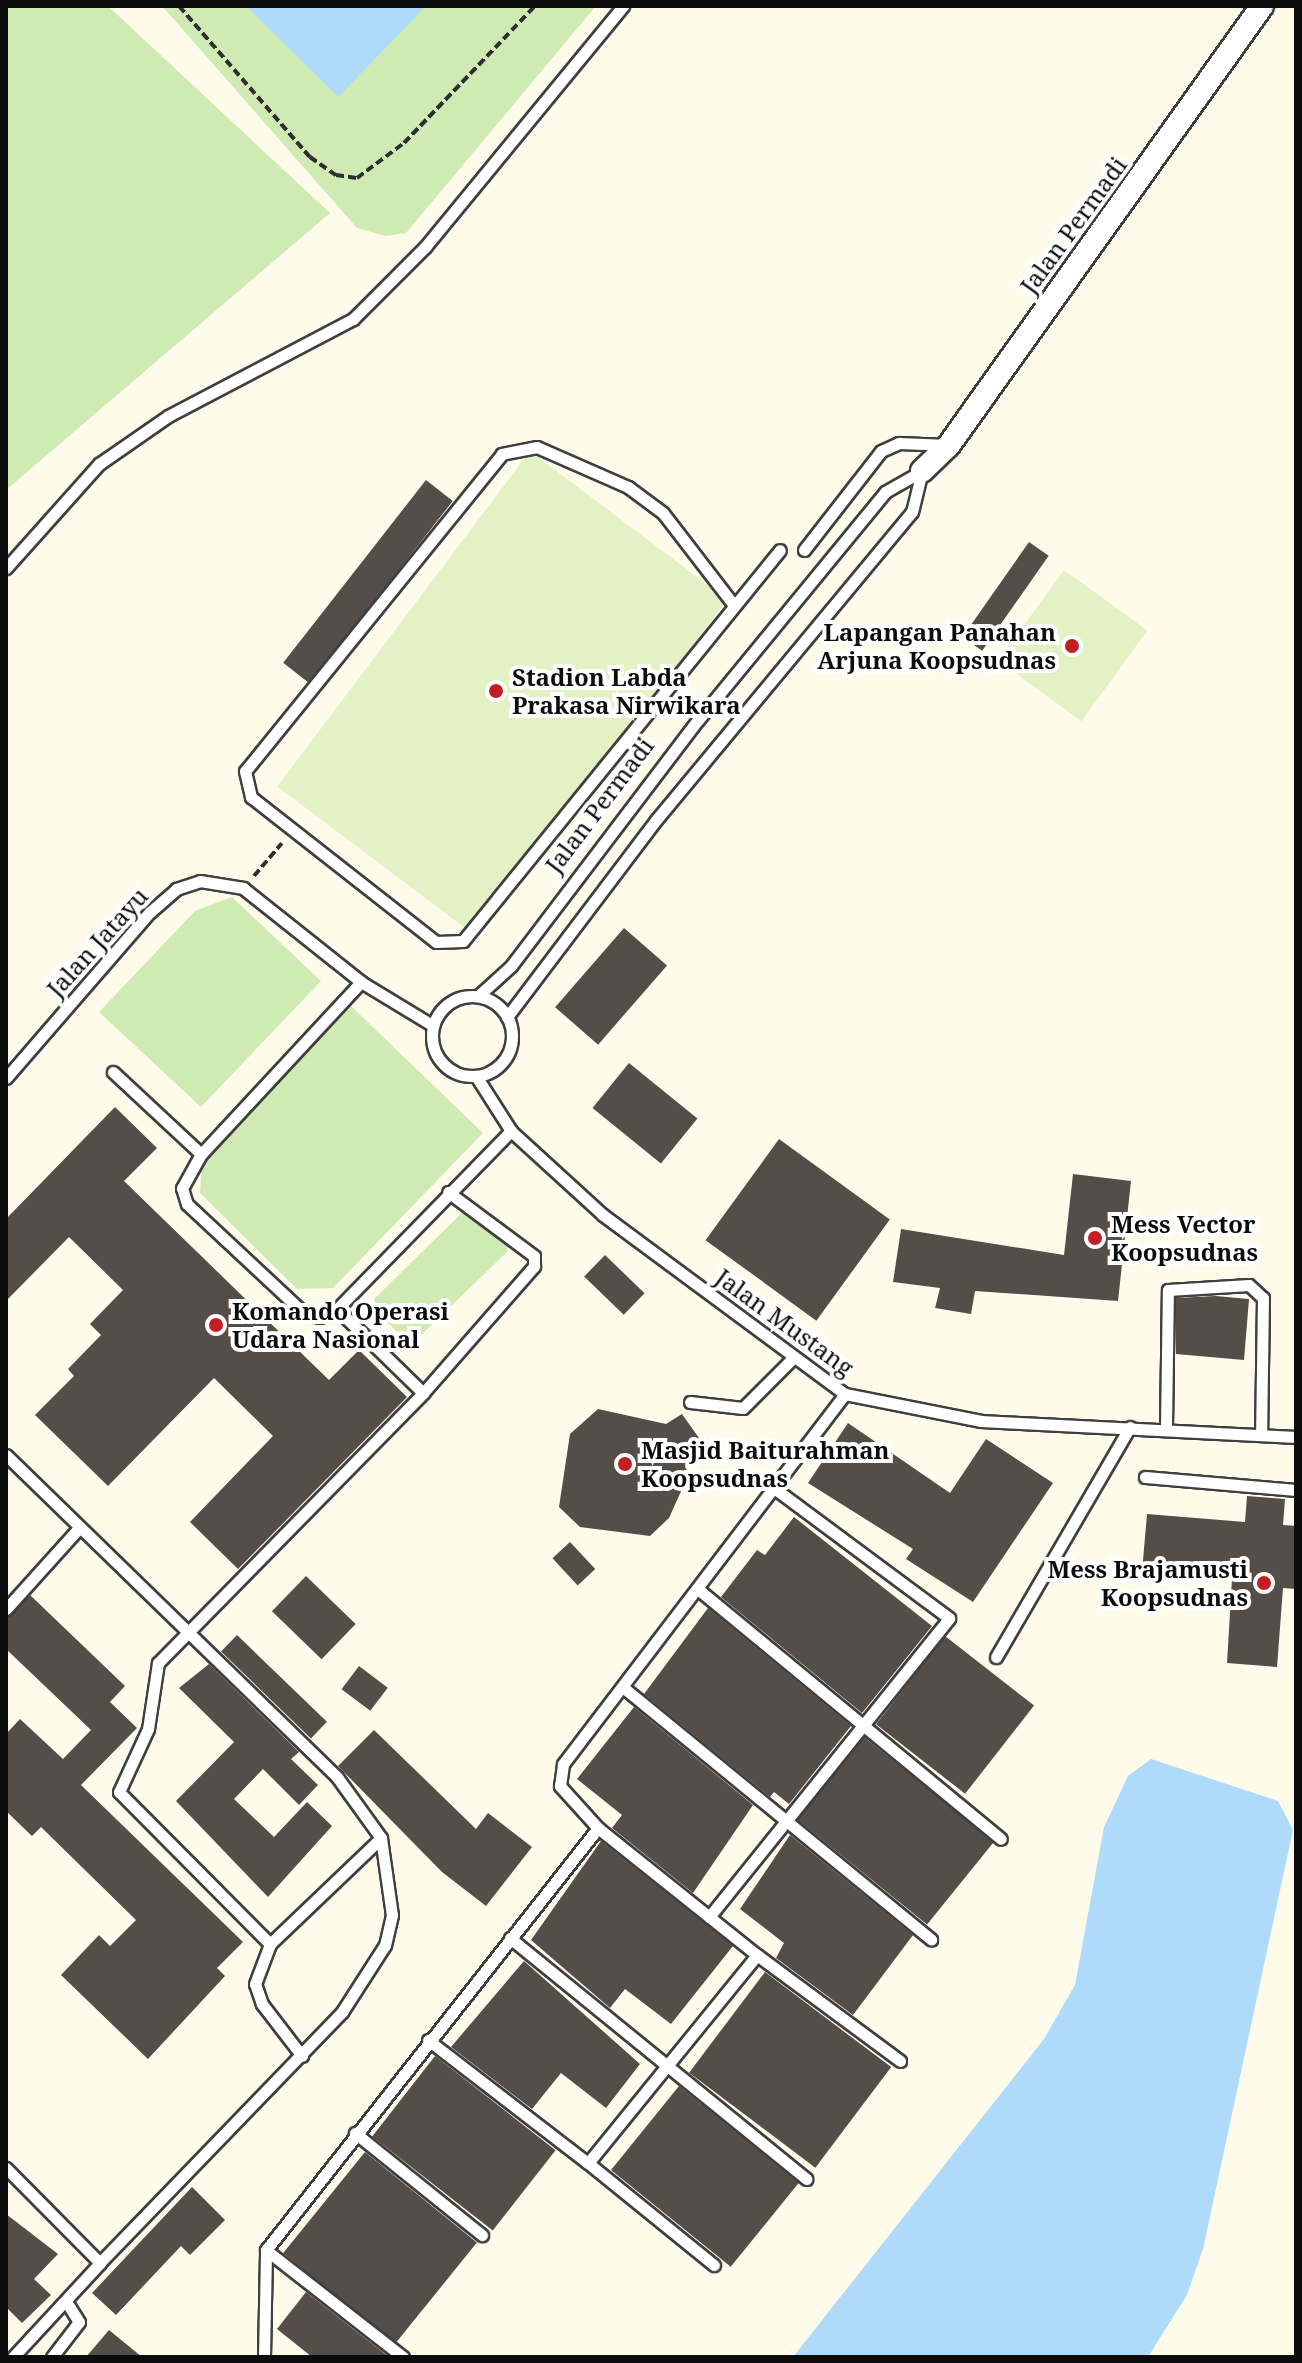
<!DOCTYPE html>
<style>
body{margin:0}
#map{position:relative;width:1302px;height:2363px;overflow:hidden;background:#fffbeb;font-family:"Noto Serif",serif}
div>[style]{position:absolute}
.green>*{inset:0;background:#cfebb3}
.pitch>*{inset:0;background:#e2f2c5;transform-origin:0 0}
.water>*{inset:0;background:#addbf9}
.building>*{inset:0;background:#554d48;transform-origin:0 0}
.path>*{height:4px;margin-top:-2px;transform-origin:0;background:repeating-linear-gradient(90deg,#2e2e2e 0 8px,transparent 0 12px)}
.roads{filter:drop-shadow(2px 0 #3f3f3f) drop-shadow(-2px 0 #3f3f3f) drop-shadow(0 2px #3f3f3f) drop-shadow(0 -2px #3f3f3f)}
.lane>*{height:11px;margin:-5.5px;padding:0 5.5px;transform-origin:5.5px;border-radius:5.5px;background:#fff}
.lane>.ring{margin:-5.5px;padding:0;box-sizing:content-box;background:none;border:11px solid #fff;border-radius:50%}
.street>*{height:22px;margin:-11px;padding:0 11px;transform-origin:11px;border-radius:11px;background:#fff}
.dots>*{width:22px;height:22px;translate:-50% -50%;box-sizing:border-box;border:4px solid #fff;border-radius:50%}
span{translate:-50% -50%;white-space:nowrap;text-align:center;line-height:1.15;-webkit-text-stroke:8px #fff;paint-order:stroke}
.street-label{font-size:24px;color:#0c0c0c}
.poi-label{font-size:24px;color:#0c0c0c;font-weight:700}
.right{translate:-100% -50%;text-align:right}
.left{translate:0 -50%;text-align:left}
.frame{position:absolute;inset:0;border:8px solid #0c0c0c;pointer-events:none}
</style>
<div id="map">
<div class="green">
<i style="clip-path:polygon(6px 6px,108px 6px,330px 213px,6px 490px)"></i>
<i style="clip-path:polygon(162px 6px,596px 6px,406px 233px,386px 236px,357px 228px)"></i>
<i style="clip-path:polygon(232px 897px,321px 981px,201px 1107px,99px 1012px,195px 911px)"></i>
<i style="clip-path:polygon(351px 1006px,483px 1133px,333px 1288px,297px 1289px,200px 1193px,202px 1160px)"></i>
<i style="clip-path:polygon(473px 1202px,509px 1241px,507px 1252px,418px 1338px,405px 1339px,378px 1314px,374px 1299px)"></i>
</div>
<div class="pitch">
<i style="left:530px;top:451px;width:247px;height:420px;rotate:37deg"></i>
<i style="left:1064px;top:570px;width:103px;height:112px;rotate:36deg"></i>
</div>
<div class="water">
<i style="clip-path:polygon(246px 6px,426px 6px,338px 97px)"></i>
<i style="clip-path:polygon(1151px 1759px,1278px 1801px,1293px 1830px,1203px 2249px,1187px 2295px,1148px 2357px,793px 2357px,1044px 2039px,1075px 1985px,1104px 1827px,1128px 1776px)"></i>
</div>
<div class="building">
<i style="left:426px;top:480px;width:34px;height:232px;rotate:38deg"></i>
<i style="left:1029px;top:542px;width:24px;height:116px;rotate:35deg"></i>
<i style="left:624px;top:928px;width:57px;height:105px;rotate:41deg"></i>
<i style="left:629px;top:1063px;width:88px;height:58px;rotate:39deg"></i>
<i style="clip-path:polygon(115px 1107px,157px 1148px,124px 1181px,329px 1380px,359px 1350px,407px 1397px,238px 1569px,190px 1522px,273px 1436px,214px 1378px,108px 1486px,35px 1415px,74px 1376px,68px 1369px,101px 1335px,90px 1324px,123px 1290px,69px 1237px,6px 1301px,6px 1219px)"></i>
<i style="left:779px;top:1139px;width:137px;height:125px;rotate:36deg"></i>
<i style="clip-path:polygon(1073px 1174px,1131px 1181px,1118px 1301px,975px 1291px,971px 1314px,935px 1308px,940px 1288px,893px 1282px,901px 1229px,1064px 1255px)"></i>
<i style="left:605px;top:1255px;width:55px;height:30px;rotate:44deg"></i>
<i style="clip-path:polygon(1216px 1296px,1249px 1299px,1244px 1360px,1176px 1354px,1176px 1298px)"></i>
<i style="clip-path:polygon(598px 1409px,666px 1424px,682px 1414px,699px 1438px,685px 1450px,687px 1478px,669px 1518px,650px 1536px,580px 1527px,559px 1507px,570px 1434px)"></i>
<i style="clip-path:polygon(848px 1423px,950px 1493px,986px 1439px,1053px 1483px,973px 1602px,906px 1559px,913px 1549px,808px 1483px)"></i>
<i style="clip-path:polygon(1247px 1496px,1285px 1499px,1283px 1525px,1296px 1526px,1296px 1589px,1283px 1588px,1277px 1667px,1227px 1663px,1232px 1579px,1142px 1572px,1147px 1514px,1245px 1522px)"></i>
<i style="clip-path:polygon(794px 1517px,932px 1626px,862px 1713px,721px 1597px,757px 1550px,765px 1555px)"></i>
<i style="left:570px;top:1542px;width:37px;height:24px;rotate:47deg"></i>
<i style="left:306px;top:1576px;width:69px;height:49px;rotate:44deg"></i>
<i style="clip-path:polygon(30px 1595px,125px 1686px,110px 1702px,137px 1728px,81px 1785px,243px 1942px,217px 1968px,225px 1976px,148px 2059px,61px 1975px,99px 1935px,110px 1946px,136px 1920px,41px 1827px,32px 1836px,6px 1811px,6px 1734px,20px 1719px,63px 1759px,91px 1730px,6px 1649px,6px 1617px)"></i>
<i style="clip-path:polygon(708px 1608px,851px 1726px,789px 1804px,774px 1792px,770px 1797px,644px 1694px)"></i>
<i style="left:237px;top:1635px;width:125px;height:23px;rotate:44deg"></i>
<i style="left:945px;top:1636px;width:113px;height:112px;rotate:38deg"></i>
<i style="clip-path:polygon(209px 1664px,299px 1752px,291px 1759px,318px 1785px,299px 1805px,263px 1769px,234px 1799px,274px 1837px,307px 1802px,332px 1826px,268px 1897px,176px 1801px,234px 1742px,179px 1688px)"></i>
<i style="left:359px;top:1666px;width:36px;height:29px;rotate:37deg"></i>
<i style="clip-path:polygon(634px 1707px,753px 1805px,693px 1893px,612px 1828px,622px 1815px,577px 1779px)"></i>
<i style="clip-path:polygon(374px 1730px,476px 1829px,488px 1813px,532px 1847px,486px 1906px,442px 1872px,338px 1766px)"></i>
<i style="left:864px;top:1737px;width:167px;height:106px;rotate:39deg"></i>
<i style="clip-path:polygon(790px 1835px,913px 1935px,853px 2015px,776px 1958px,784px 1943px,740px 1909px)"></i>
<i style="clip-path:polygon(601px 1841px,733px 1946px,671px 2024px,625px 1989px,610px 2008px,531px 1940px)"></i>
<i style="clip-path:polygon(524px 1961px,640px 2064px,606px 2108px,561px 2073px,532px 2109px,451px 2047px)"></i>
<i style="left:765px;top:1972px;width:158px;height:126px;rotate:37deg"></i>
<i style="left:435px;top:2056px;width:153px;height:102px;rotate:38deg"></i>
<i style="left:679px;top:2086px;width:154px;height:108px;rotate:39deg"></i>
<i style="left:365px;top:2152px;width:144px;height:130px;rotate:39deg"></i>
<i style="clip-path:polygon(192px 2187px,225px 2220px,190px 2255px,181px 2246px,116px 2315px,92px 2293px)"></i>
<i style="clip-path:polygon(6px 2214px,58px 2254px,34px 2279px,51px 2295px,22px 2323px,6px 2307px)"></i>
<i style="clip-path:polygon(306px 2292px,389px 2357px,312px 2357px,277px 2329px)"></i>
<i style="clip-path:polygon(109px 2330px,142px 2357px,86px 2357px)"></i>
</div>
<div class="path">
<i style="left:179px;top:6px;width:200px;rotate:49.1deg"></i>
<i style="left:310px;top:157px;width:32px;rotate:35deg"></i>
<i style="left:336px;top:175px;width:21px;rotate:8deg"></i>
<i style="left:357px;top:178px;width:59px;rotate:-36.7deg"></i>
<i style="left:404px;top:143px;width:190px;rotate:-46.3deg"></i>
<i style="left:254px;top:876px;width:43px;rotate:-49.7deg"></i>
</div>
<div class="roads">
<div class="lane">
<i style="left:804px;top:550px;width:125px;rotate:-52.1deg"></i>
<i style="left:881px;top:451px;width:20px;rotate:-24deg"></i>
<i style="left:899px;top:443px;width:49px;rotate:2.3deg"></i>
<i style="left:6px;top:568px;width:140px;rotate:-48.2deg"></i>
<i style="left:99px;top:464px;width:84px;rotate:-34.8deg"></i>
<i style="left:168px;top:416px;width:209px;rotate:-27.7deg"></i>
<i style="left:353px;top:319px;width:102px;rotate:-45deg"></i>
<i style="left:425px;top:247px;width:312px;rotate:-50.6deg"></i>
<i style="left:733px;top:604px;width:115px;rotate:-127.6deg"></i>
<i style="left:663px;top:513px;width:44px;rotate:-143.4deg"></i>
<i style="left:628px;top:487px;width:99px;rotate:-156.3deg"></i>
<i style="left:537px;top:447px;width:36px;rotate:169deg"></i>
<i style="left:502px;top:454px;width:408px;rotate:129deg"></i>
<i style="left:245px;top:771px;width:27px;rotate:77deg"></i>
<i style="left:251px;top:797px;width:235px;rotate:38.1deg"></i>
<i style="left:436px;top:942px;width:27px;rotate:-2deg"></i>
<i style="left:463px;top:941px;width:503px;rotate:-50.97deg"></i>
<i style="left:361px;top:982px;width:235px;rotate:132.9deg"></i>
<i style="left:201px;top:1154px;width:39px;rotate:119deg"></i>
<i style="left:182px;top:1188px;width:17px;rotate:73deg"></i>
<i style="left:187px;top:1204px;width:163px;rotate:43deg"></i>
<i style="left:306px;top:1315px;width:14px;rotate:8deg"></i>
<i style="left:320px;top:1317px;width:19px;rotate:-25deg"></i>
<i style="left:337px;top:1309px;width:120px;rotate:44.3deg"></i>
<i style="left:423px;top:1393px;width:169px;rotate:-48.8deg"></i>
<i style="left:534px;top:1266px;width:10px;rotate:-90deg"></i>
<i style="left:534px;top:1256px;width:107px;rotate:-143.3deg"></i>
<i class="ring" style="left:432px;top:996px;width:69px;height:69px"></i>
<i style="left:478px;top:996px;width:45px;rotate:-42.3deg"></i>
<i style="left:511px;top:966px;width:309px;rotate:-52.8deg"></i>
<i style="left:698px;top:720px;width:295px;rotate:-50.6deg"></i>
<i style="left:885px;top:492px;width:43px;rotate:-29.6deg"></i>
<i style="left:507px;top:1017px;width:247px;rotate:-52.9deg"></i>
<i style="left:656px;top:820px;width:400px;rotate:-50.3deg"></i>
<i style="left:912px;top:512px;width:42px;rotate:-76.3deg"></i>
<i style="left:113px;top:1072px;width:120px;rotate:43deg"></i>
<i style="left:476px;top:1076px;width:65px;rotate:57.5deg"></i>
<i style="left:511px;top:1131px;width:125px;rotate:42.4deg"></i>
<i style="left:603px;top:1215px;width:301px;rotate:36.5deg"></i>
<i style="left:845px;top:1394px;width:139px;rotate:11.2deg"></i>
<i style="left:981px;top:1421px;width:315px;rotate:2.9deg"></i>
<i style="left:6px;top:1078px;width:220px;rotate:-49.1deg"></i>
<i style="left:150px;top:912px;width:35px;rotate:-41deg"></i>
<i style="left:176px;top:889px;width:25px;rotate:-18deg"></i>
<i style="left:200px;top:881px;width:44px;rotate:9.2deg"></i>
<i style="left:243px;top:888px;width:151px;rotate:38.5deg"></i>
<i style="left:361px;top:982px;width:83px;rotate:31.2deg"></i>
<i style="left:337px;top:1309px;width:249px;rotate:-45.7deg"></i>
<i style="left:690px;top:1402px;width:53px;rotate:6.5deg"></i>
<i style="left:743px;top:1408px;width:69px;rotate:-45deg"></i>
<i style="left:1166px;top:1427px;width:137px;rotate:-89.2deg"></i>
<i style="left:1168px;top:1290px;width:81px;rotate:-3.5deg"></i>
<i style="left:1249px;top:1285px;width:19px;rotate:43deg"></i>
<i style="left:1263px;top:1298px;width:136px;rotate:90.8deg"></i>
<i style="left:6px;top:1455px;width:462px;rotate:44.2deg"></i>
<i style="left:337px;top:1777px;width:75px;rotate:54.2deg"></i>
<i style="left:381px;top:1838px;width:78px;rotate:81.9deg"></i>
<i style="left:392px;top:1915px;width:31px;rotate:103deg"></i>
<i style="left:385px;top:1945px;width:80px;rotate:122.7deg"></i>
<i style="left:342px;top:2012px;width:349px;rotate:134deg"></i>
<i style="left:100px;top:2263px;width:134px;rotate:-134.7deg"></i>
<i style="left:1145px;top:1477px;width:152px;rotate:4.9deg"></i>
<i style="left:699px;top:1590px;width:391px;rotate:39.5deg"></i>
<i style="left:6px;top:1609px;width:108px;rotate:-48deg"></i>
<i style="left:996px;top:1657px;width:266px;rotate:-59.8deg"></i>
<i style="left:624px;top:1688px;width:397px;rotate:39.3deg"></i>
<i style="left:709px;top:1917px;width:383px;rotate:-51.2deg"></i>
<i style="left:949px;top:1618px;width:217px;rotate:-143.4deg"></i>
<i style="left:510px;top:1938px;width:382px;rotate:39.1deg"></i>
<i style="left:270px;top:1944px;width:214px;rotate:-134.8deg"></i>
<i style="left:119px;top:1792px;width:69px;rotate:-65.3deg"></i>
<i style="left:148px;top:1729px;width:67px;rotate:-81.4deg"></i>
<i style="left:158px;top:1663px;width:378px;rotate:-45.5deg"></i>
<i style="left:757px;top:1955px;width:178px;rotate:36.5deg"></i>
<i style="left:428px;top:2040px;width:202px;rotate:37.6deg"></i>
<i style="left:588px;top:2163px;width:268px;rotate:-50.9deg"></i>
<i style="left:757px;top:1955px;width:203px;rotate:-141.4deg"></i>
<i style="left:302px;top:2056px;width:66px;rotate:-127.6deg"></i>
<i style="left:262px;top:2004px;width:21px;rotate:-109deg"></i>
<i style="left:255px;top:1984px;width:43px;rotate:-69.4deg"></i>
<i style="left:270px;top:1944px;width:153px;rotate:-43.7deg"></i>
<i style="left:355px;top:2133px;width:163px;rotate:38.8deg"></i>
<i style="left:588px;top:2163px;width:162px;rotate:39deg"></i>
<i style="left:266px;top:2250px;width:174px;rotate:38deg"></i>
<i style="left:13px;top:2357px;width:128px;rotate:-47.2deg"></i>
<i style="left:52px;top:2357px;width:44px;rotate:-52.4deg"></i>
<i style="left:79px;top:2322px;width:25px;rotate:-122deg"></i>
<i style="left:264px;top:2357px;width:107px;rotate:-88.9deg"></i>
<i style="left:266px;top:2250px;width:537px;rotate:-51.81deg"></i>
<i style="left:598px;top:1828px;width:57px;rotate:-132.1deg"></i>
<i style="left:560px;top:1786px;width:22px;rotate:-82deg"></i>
<i style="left:563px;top:1764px;width:465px;rotate:-52.7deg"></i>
</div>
<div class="street">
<i style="left:922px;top:471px;width:37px;rotate:-44deg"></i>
<i style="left:949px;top:445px;width:539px;rotate:-54.51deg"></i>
</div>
</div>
<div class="dots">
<i style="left:1072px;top:646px;background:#c21e23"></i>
<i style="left:496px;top:691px;background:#c21e23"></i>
<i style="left:1095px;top:1238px;background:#c21e23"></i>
<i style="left:216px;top:1325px;background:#c21e23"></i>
<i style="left:625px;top:1464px;background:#c21e23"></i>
<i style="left:1264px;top:1583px;background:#c21e23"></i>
</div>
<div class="street-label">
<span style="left:1073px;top:225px;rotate:-54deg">Jalan Permadi</span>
<span style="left:599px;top:805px;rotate:-53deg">Jalan Permadi</span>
<span style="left:97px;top:942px;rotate:-48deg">Jalan Jatayu</span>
<span style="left:785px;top:1322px;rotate:36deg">Jalan Mustang</span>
</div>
<div class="poi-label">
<span class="right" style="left:1056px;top:646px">Lapangan Panahan<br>Arjuna Koopsudnas</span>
<span class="left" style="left:512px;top:691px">Stadion Labda<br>Prakasa Nirwikara</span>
<span class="left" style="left:1111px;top:1238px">Mess Vector<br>Koopsudnas</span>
<span class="left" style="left:232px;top:1325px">Komando Operasi<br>Udara Nasional</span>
<span class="left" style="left:641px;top:1464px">Masjid Baiturahman<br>Koopsudnas</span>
<span class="right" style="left:1248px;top:1583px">Mess Brajamusti<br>Koopsudnas</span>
</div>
<div class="frame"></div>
</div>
